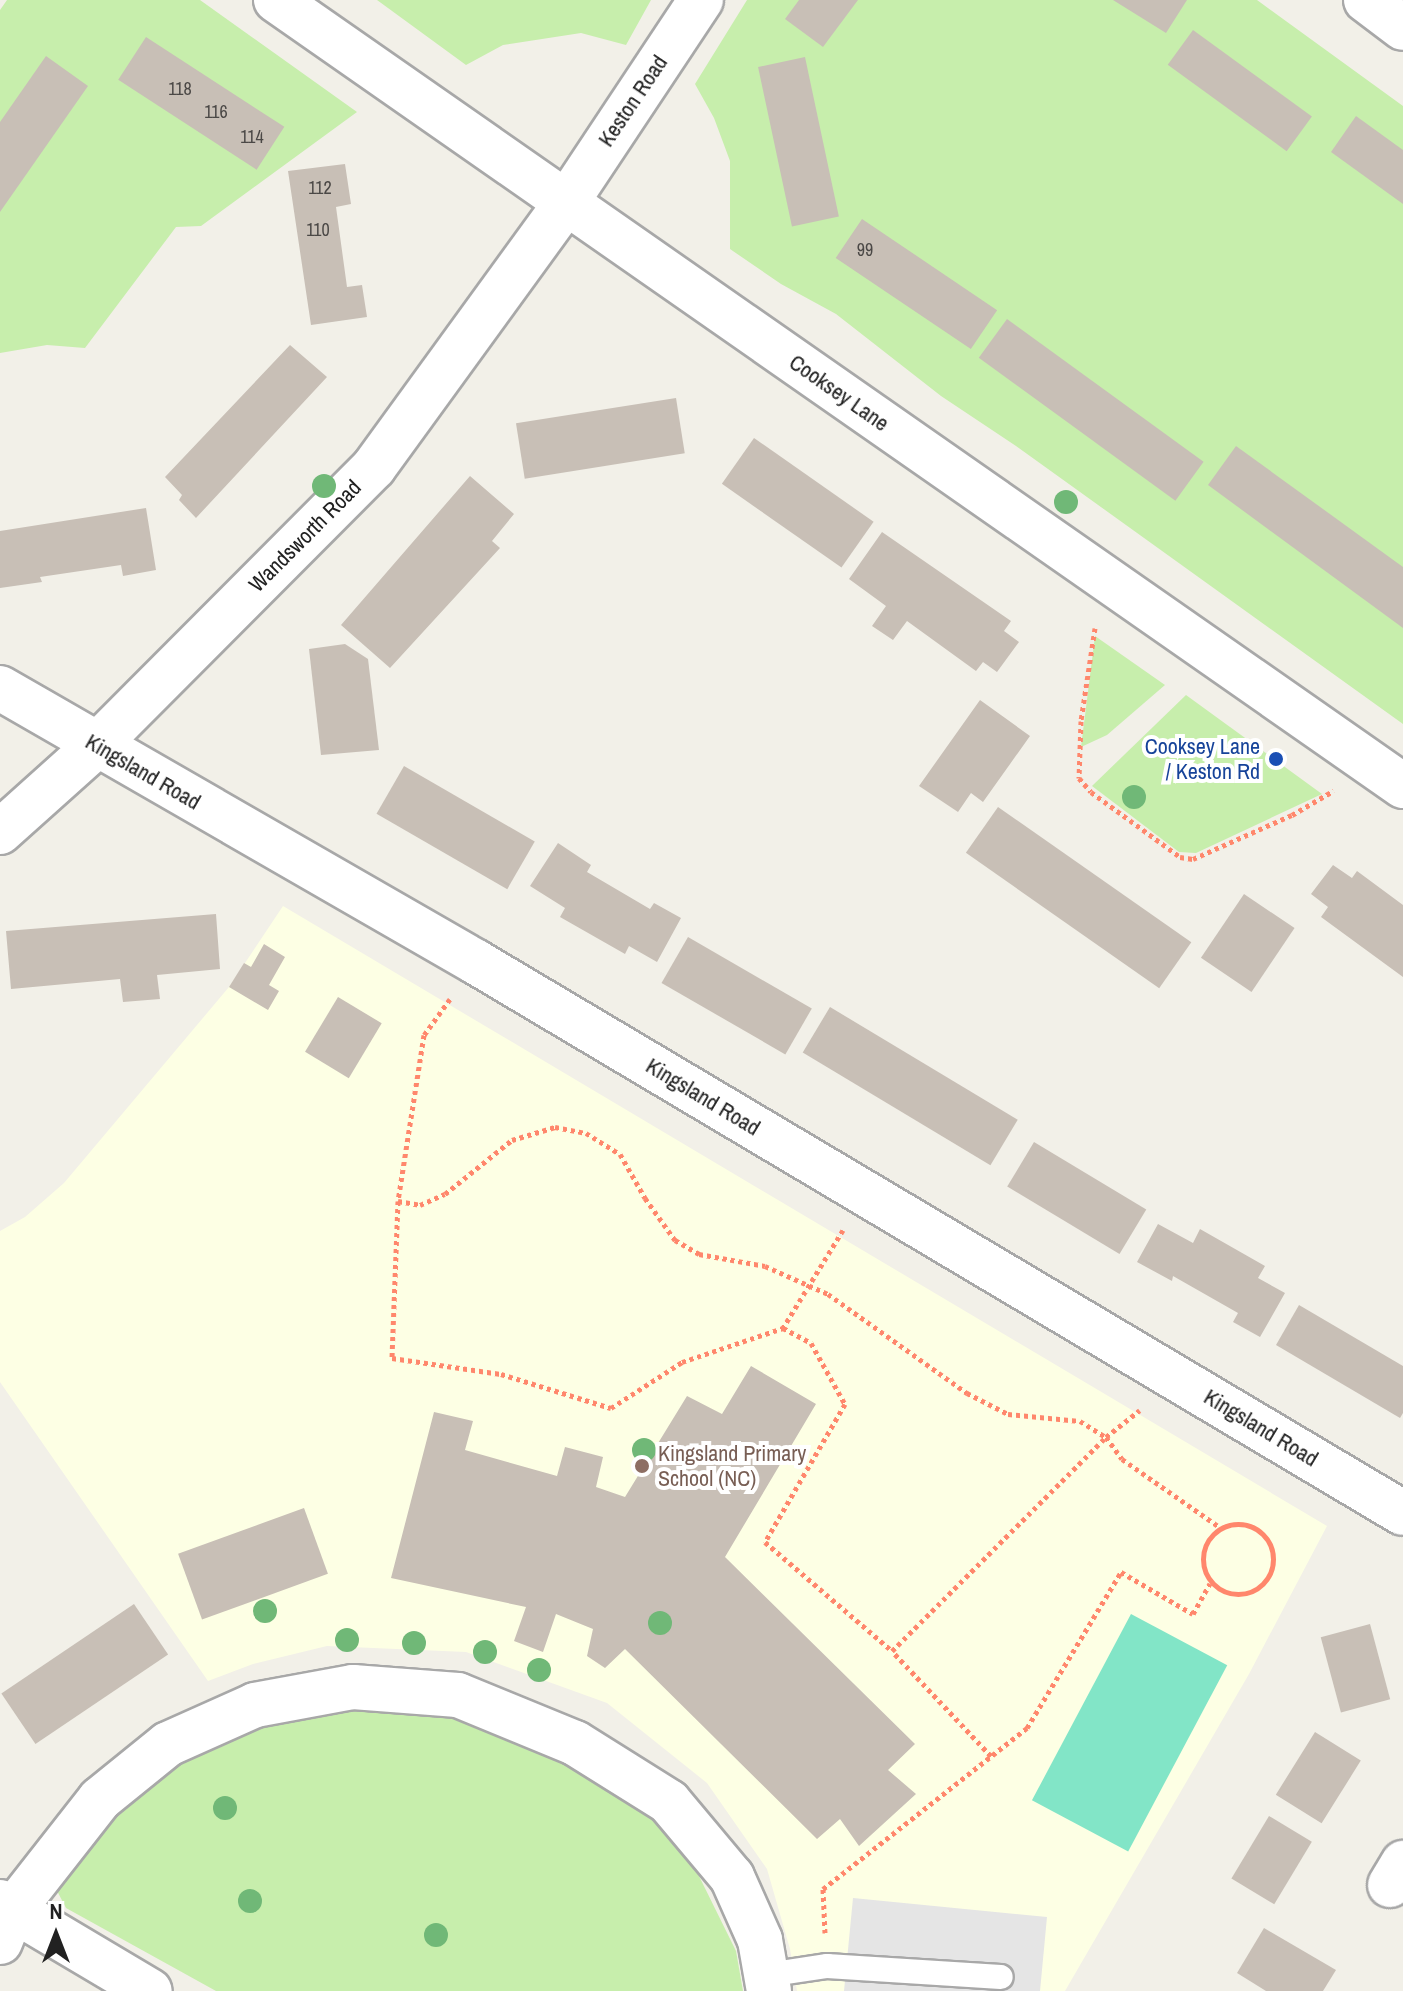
<!DOCTYPE html>
<style>
body{margin:0}
#map{position:relative;width:1403px;height:1991px;overflow:hidden;background:#f2f0e8;font-family:"Archivo Narrow",sans-serif}
div>[style]{position:absolute}
.education>*{inset:0;background:#fdffe4}
.grass>*{inset:0;background:#c7eeac}
.pitch>*{inset:0;background:#82e5c7;transform-origin:0 0}
.parking>*{inset:0;background:#e5e5e5}
.building>*{inset:0;background:#c8bfb6;transform-origin:0 0}
.path>*{height:5px;margin-top:-2.5px;transform-origin:0;background:repeating-linear-gradient(90deg,#ff876c 0 4px,transparent 0 8px)}
.path>.ring{margin:-2.5px;padding:0;box-sizing:content-box;background:none;border:5px solid #ff876c;border-radius:50%}
.roads{filter:drop-shadow(2px 0 #a8a8a8) drop-shadow(-2px 0 #a8a8a8) drop-shadow(0 2px #a8a8a8) drop-shadow(0 -2px #a8a8a8)}
.lane>*{height:24px;margin:-12px;padding:0 12px;transform-origin:12px;border-radius:12px;background:#fff}
.street>*{height:44px;margin:-22px;padding:0 22px;transform-origin:22px;border-radius:22px;background:#fff}
.trees>*{width:24px;height:24px;margin:-12px;border-radius:50%;background:#70b877}
.dots>*{width:22px;height:22px;translate:-50% -50%;box-sizing:border-box;border:4px solid #fff;border-radius:50%}
span{translate:-50% -50%;white-space:nowrap;text-align:center;line-height:1.15;-webkit-text-stroke:8px #fff;paint-order:stroke}
.number-label{font-size:18px;color:#4b4846}
.number-label span{-webkit-text-stroke-width:0}
.street-label{font-size:22px;color:#212121}
.transit-label{font-size:22px;color:#164399}
.right{translate:-100% -50%;text-align:right}
.education-label{font-size:22px;color:#785e54}
.left{translate:0 -50%;text-align:left}
.north{position:absolute;left:16px;top:1895px;width:80px;height:80px;-webkit-text-stroke:6px #fff;paint-order:stroke;rotate:0deg;font-size:22px;font-weight:700;line-height:32px;text-align:center;color:#212121}
.north::after{content:'';display:block;margin:auto;width:28px;height:36px;background:#212121;clip-path:polygon(50% 0,100% 100%,50% 72%,0 100%)}
</style>
<div id="map">
<div class="education">
<i style="clip-path:polygon(283px 906px,1327px 1526px,1249px 1674px,1065px 1991px,797px 1991px,790px 1949px,767px 1869px,707px 1783px,607px 1703px,466px 1652px,327px 1646px,253px 1664px,208px 1681px,0 1382px,0 1231px,25px 1217px,64px 1183px,229px 987px)"></i>
</div>
<div class="grass">
<i style="clip-path:polygon(7px 0,200px 0,357px 112px,201px 226px,176px 227px,85px 348px,47px 345px,0 353px,0 10px)"></i>
<i style="clip-path:polygon(377px 0,651px 0,626px 45px,581px 33px,503px 45px,466px 65px)"></i>
<i style="clip-path:polygon(747px 0,1257px 0,1403px 106px,1403px 724px,1016px 446px,941px 396px,836px 314px,781px 284px,730px 249px,730px 161px,714px 118px,695px 84px)"></i>
<i style="clip-path:polygon(1095px 636px,1165px 685px,1107px 735px,1081px 747px)"></i>
<i style="clip-path:polygon(1186px 695px,1322px 794px,1196px 853px,1179px 852px,1092px 786px)"></i>
<i style="clip-path:polygon(378px 1704px,432px 1708px,517px 1730px,569px 1767px,616px 1787px,655px 1820px,697px 1872px,736px 1951px,743px 1991px,216px 1991px,66px 1908px,55px 1887px,92px 1834px,147px 1784px,206px 1748px,280px 1718px)"></i>
</div>
<div class="pitch">
<i style="left:1131px;top:1614px;width:109px;height:211px;rotate:28deg"></i>
</div>
<div class="parking">
<i style="clip-path:polygon(853px 1898px,1047px 1917px,1040px 1991px,844px 1991px)"></i>
</div>
<div class="building">
<i style="clip-path:polygon(799px 0,858px 0,823px 47px,785px 19px)"></i>
<i style="clip-path:polygon(1113px 0,1187px 0,1166px 33px)"></i>
<i style="left:1193px;top:30px;width:147px;height:43px;rotate:36deg"></i>
<i style="left:146px;top:37px;width:165px;height:51px;rotate:33deg"></i>
<i style="clip-path:polygon(46px 56px,88px 86px,0 212px,0 122px)"></i>
<i style="left:805px;top:57px;width:163px;height:48px;rotate:78deg"></i>
<i style="clip-path:polygon(1356px 116px,1403px 150px,1403px 204px,1331px 152px)"></i>
<i style="clip-path:polygon(345px 164px,351px 204px,336px 207px,347px 287px,362px 285px,367px 317px,311px 325px,288px 171px)"></i>
<i style="left:862px;top:219px;width:163px;height:47px;rotate:34deg"></i>
<i style="left:1007px;top:319px;width:243px;height:48px;rotate:36deg"></i>
<i style="clip-path:polygon(290px 345px,327px 377px,196px 518px,179px 500px,182px 495px,165px 477px)"></i>
<i style="left:676px;top:398px;width:56px;height:162px;rotate:81deg"></i>
<i style="left:754px;top:438px;width:146px;height:56px;rotate:35deg"></i>
<i style="clip-path:polygon(1236px 446px,1403px 567px,1403px 628px,1208px 485px)"></i>
<i style="clip-path:polygon(470px 476px,514px 514px,492px 541px,500px 548px,390px 668px,341px 625px)"></i>
<i style="clip-path:polygon(146px 508px,156px 570px,123px 576px,121px 565px,40px 577px,42px 582px,0 588px,0 531px)"></i>
<i style="clip-path:polygon(882px 532px,1011px 621px,1004px 631px,1019px 642px,997px 672px,983px 662px,976px 671px,907px 621px,893px 640px,872px 626px,886px 606px,849px 579px)"></i>
<i style="clip-path:polygon(345px 644px,368px 659px,379px 750px,321px 755px,309px 649px)"></i>
<i style="clip-path:polygon(980px 700px,1030px 736px,983px 802px,971px 793px,958px 812px,919px 786px)"></i>
<i style="left:404px;top:766px;width:151px;height:55px;rotate:30deg"></i>
<i style="left:998px;top:807px;width:236px;height:56px;rotate:35deg"></i>
<i style="clip-path:polygon(558px 843px,591px 865px,587px 872px,650px 909px,654px 903px,681px 918px,657px 962px,629px 946px,625px 954px,560px 917px,565px 908px,530px 886px)"></i>
<i style="clip-path:polygon(1333px 865px,1352px 878px,1357px 871px,1403px 905px,1403px 977px,1321px 917px,1328px 907px,1311px 894px)"></i>
<i style="left:1244px;top:894px;width:61px;height:77px;rotate:34deg"></i>
<i style="clip-path:polygon(216px 914px,220px 969px,157px 975px,160px 999px,123px 1002px,120px 979px,11px 989px,6px 931px)"></i>
<i style="left:688px;top:937px;width:143px;height:53px;rotate:30deg"></i>
<i style="clip-path:polygon(264px 944px,285px 957px,269px 985px,279px 991px,268px 1010px,229px 987px,244px 963px,251px 967px)"></i>
<i style="left:338px;top:997px;width:51px;height:64px;rotate:31deg"></i>
<i style="left:830px;top:1007px;width:219px;height:53px;rotate:31deg"></i>
<i style="left:1034px;top:1142px;width:131px;height:52px;rotate:31deg"></i>
<i style="clip-path:polygon(1158px 1224px,1193px 1243px,1200px 1229px,1265px 1266px,1258px 1278px,1285px 1293px,1260px 1337px,1233px 1322px,1238px 1313px,1173px 1276px,1172px 1281px,1137px 1262px)"></i>
<i style="clip-path:polygon(1299px 1305px,1403px 1366px,1403px 1413px,1400px 1418px,1276px 1345px)"></i>
<i style="clip-path:polygon(751px 1366px,816px 1404px,725px 1557px,915px 1744px,888px 1770px,916px 1794px,859px 1846px,840px 1819px,817px 1839px,625px 1649px,605px 1668px,587px 1656px,593px 1629px,556px 1614px,543px 1652px,514px 1641px,526px 1607px,391px 1578px,434px 1412px,473px 1421px,465px 1450px,557px 1476px,565px 1447px,603px 1457px,596px 1487px,625px 1497px,687px 1396px,722px 1414px)"></i>
<i style="left:304px;top:1508px;width:70px;height:134px;rotate:70deg"></i>
<i style="left:134px;top:1604px;width:61px;height:160px;rotate:56deg"></i>
<i style="left:1370px;top:1624px;width:78px;height:51px;rotate:75deg"></i>
<i style="left:1315px;top:1732px;width:54px;height:74px;rotate:32deg"></i>
<i style="left:1269px;top:1816px;width:50px;height:73px;rotate:31deg"></i>
<i style="clip-path:polygon(1264px 1928px,1336px 1970px,1323px 1991px,1266px 1991px,1237px 1973px)"></i>
</div>
<div class="path">
<i style="left:1095px;top:628px;width:94px;rotate:98.6deg"></i>
<i style="left:1081px;top:721px;width:57px;rotate:92deg"></i>
<i style="left:1079px;top:778px;width:18px;rotate:49deg"></i>
<i style="left:1091px;top:792px;width:110px;rotate:36.1deg"></i>
<i style="left:1180px;top:857px;width:13px;rotate:9deg"></i>
<i style="left:1193px;top:859px;width:108px;rotate:-24deg"></i>
<i style="left:1292px;top:815px;width:48px;rotate:-30.3deg"></i>
<i style="left:450px;top:999px;width:44px;rotate:125.8deg"></i>
<i style="left:424px;top:1035px;width:168px;rotate:98.9deg"></i>
<i style="left:398px;top:1201px;width:157px;rotate:92.2deg"></i>
<i style="left:392px;top:1358px;width:110px;rotate:8.4deg"></i>
<i style="left:501px;top:1374px;width:115px;rotate:17.2deg"></i>
<i style="left:611px;top:1408px;width:85px;rotate:-32.9deg"></i>
<i style="left:682px;top:1362px;width:107px;rotate:-18.6deg"></i>
<i style="left:398px;top:1201px;width:22px;rotate:10deg"></i>
<i style="left:420px;top:1205px;width:27px;rotate:-24deg"></i>
<i style="left:445px;top:1194px;width:86px;rotate:-38.9deg"></i>
<i style="left:512px;top:1140px;width:45px;rotate:-16.8deg"></i>
<i style="left:555px;top:1127px;width:32px;rotate:11deg"></i>
<i style="left:586px;top:1133px;width:40px;rotate:32deg"></i>
<i style="left:620px;top:1154px;width:51px;rotate:60.4deg"></i>
<i style="left:645px;top:1198px;width:52px;rotate:54.5deg"></i>
<i style="left:675px;top:1240px;width:28px;rotate:30deg"></i>
<i style="left:699px;top:1254px;width:67px;rotate:10.3deg"></i>
<i style="left:765px;top:1266px;width:69px;rotate:24deg"></i>
<i style="left:828px;top:1294px;width:171px;rotate:35.5deg"></i>
<i style="left:967px;top:1393px;width:46px;rotate:27.1deg"></i>
<i style="left:1008px;top:1414px;width:72px;rotate:5.6deg"></i>
<i style="left:1080px;top:1421px;width:31px;rotate:32deg"></i>
<i style="left:1106px;top:1437px;width:27px;rotate:54deg"></i>
<i style="left:1122px;top:1459px;width:121px;rotate:34.9deg"></i>
<i style="left:843px;top:1230px;width:115px;rotate:121.5deg"></i>
<i style="left:783px;top:1328px;width:32px;rotate:28deg"></i>
<i style="left:811px;top:1343px;width:70px;rotate:60.9deg"></i>
<i style="left:845px;top:1404px;width:160px;rotate:120.1deg"></i>
<i style="left:765px;top:1542px;width:167px;rotate:40.6deg"></i>
<i class="ring" style="left:1203px;top:1524px;width:65px;height:65px"></i>
<i style="left:991px;top:1756px;width:144px;rotate:-133.3deg"></i>
<i style="left:892px;top:1651px;width:303px;rotate:-45deg"></i>
<i style="left:1106px;top:1437px;width:43px;rotate:-38.5deg"></i>
<i style="left:825px;top:1933px;width:44px;rotate:-92.6deg"></i>
<i style="left:823px;top:1889px;width:260px;rotate:-38.3deg"></i>
<i style="left:1027px;top:1728px;width:182px;rotate:-58.9deg"></i>
<i style="left:1121px;top:1572px;width:83px;rotate:30.3deg"></i>
<i style="left:1193px;top:1614px;width:35px;rotate:-61deg"></i>
</div>
<div class="roads">
<div class="lane">
<i style="left:767px;top:1975px;width:61px;rotate:-8.5deg"></i>
<i style="left:827px;top:1966px;width:174px;rotate:3.6deg"></i>
</div>
<div class="street">
<i style="left:276px;top:0;width:1374px;rotate:34.89deg"></i>
<i style="left:1366px;top:0;width:46px;rotate:37.1deg"></i>
<i style="left:0;top:688px;width:549px;rotate:29.93deg"></i>
<i style="left:476px;top:962px;width:1078px;rotate:30.73deg"></i>
<i style="left:0;top:832px;width:129px;rotate:-41.9deg"></i>
<i style="left:96px;top:746px;width:394px;rotate:-45.1deg"></i>
<i style="left:374px;top:467px;width:326px;rotate:-54deg"></i>
<i style="left:566px;top:203px;width:244px;rotate:-56.4deg"></i>
<i style="left:1390px;top:1885px;width:26px;rotate:-59deg"></i>
<i style="left:0;top:1902px;width:174px;rotate:30.7deg"></i>
<i style="left:0;top:1942px;width:35px;rotate:-68deg"></i>
<i style="left:13px;top:1910px;width:141px;rotate:-51.9deg"></i>
<i style="left:100px;top:1799px;width:87px;rotate:-39deg"></i>
<i style="left:168px;top:1744px;width:95px;rotate:-24.1deg"></i>
<i style="left:255px;top:1705px;width:100px;rotate:-10.4deg"></i>
<i style="left:353px;top:1687px;width:105px;rotate:4.4deg"></i>
<i style="left:458px;top:1695px;width:126px;rotate:22.3deg"></i>
<i style="left:575px;top:1743px;width:111px;rotate:32.1deg"></i>
<i style="left:669px;top:1802px;width:98px;rotate:50deg"></i>
<i style="left:732px;top:1877px;width:69px;rotate:66deg"></i>
<i style="left:760px;top:1940px;width:52px;rotate:80deg"></i>
</div>
</div>
<div class="trees">
<i style="left:324px;top:486px"></i>
<i style="left:1066px;top:502px"></i>
<i style="left:1134px;top:797px"></i>
<i style="left:644px;top:1450px"></i>
<i style="left:265px;top:1611px"></i>
<i style="left:660px;top:1623px"></i>
<i style="left:347px;top:1640px"></i>
<i style="left:414px;top:1643px"></i>
<i style="left:485px;top:1652px"></i>
<i style="left:539px;top:1670px"></i>
<i style="left:225px;top:1808px"></i>
<i style="left:250px;top:1901px"></i>
<i style="left:436px;top:1935px"></i>
</div>
<div class="dots">
<i style="left:1276px;top:759px;background:#1a4fb4"></i>
<i style="left:642px;top:1466px;background:#8d6e63"></i>
</div>
<div class="number-label">
<span style="left:180px;top:89px">118</span>
<span style="left:216px;top:112px">116</span>
<span style="left:252px;top:137px">114</span>
<span style="left:320px;top:188px">112</span>
<span style="left:318px;top:230px">110</span>
<span style="left:865px;top:250px">99</span>
</div>
<div class="street-label">
<span style="left:633px;top:101px;rotate:-56deg">Keston Road</span>
<span style="left:839px;top:393px;rotate:35deg">Cooksey Lane</span>
<span style="left:305px;top:536px;rotate:-45deg">Wandsworth Road</span>
<span style="left:143px;top:772px;rotate:30deg">Kingsland Road</span>
<span style="left:703px;top:1097px;rotate:31deg">Kingsland Road</span>
<span style="left:1261px;top:1428px;rotate:31deg">Kingsland Road</span>
</div>
<div class="transit-label">
<span class="right" style="left:1260px;top:759px">Cooksey Lane<br>/ Keston Rd</span>
</div>
<div class="education-label">
<span class="left" style="left:658px;top:1466px">Kingsland Primary<br>School (NC)</span>
</div>
<div class="north">N</div>
</div>
